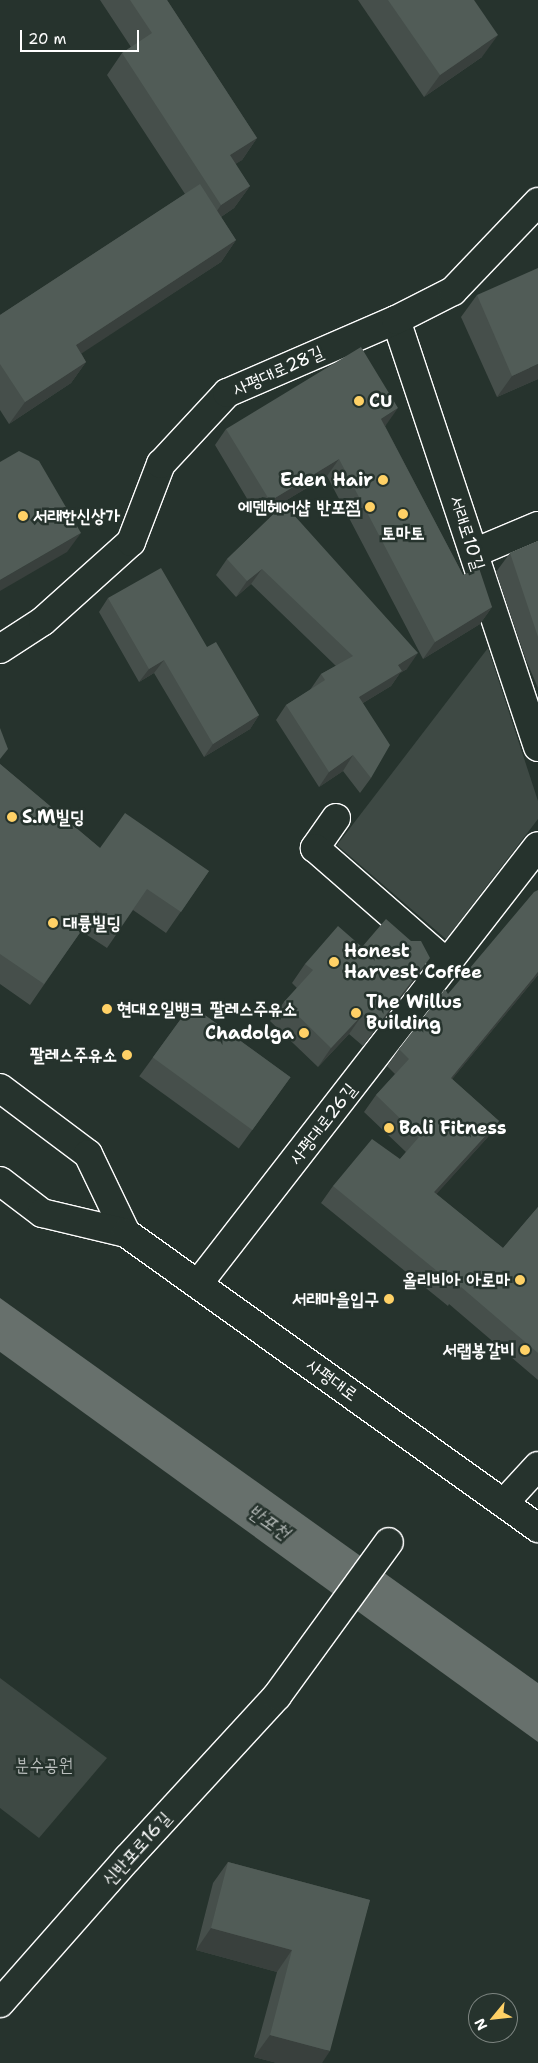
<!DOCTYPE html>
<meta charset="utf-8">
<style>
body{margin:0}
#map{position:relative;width:538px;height:2063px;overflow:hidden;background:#26332d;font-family:"Shantell Sans","Poor Story",sans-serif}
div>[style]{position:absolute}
.green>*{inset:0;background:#3e4944}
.water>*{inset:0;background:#67706c}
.roads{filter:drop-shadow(1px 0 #fff) drop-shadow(-1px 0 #fff) drop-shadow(0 1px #fff) drop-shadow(0 -1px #fff)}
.street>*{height:28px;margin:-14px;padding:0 14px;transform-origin:14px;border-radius:14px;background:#26332d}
.secondary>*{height:28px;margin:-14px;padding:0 14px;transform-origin:14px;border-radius:14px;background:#26332d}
.primary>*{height:28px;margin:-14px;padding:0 14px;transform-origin:14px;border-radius:14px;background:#26332d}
.wall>*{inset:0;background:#464f4b;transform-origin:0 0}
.shaded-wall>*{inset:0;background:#39403d}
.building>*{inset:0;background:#515c57;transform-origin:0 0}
.dots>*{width:14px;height:14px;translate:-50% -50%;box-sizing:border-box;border:2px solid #26332d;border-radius:50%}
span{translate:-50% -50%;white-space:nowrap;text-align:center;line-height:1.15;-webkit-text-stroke:5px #26332d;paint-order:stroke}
.street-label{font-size:18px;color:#fff}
.poi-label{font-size:18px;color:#fff;font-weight:700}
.left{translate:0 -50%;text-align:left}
.right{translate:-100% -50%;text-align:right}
.park-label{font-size:18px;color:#bbbfbe}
.water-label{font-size:19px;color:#b3b8b6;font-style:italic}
.north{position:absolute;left:468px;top:1993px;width:50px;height:50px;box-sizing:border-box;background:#26332d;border:1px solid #7d8581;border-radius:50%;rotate:242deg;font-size:14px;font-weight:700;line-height:20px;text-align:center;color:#fff}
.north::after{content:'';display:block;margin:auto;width:18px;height:22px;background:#ffd166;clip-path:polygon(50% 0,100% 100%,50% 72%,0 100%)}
.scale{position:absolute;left:20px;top:30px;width:119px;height:22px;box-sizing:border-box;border:2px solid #fff;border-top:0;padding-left:6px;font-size:15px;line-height:18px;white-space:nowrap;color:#fff;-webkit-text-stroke:4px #26332d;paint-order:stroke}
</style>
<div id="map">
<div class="green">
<i style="clip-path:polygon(488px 648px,538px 801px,538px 819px,446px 939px,337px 845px)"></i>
<i style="clip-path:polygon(0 1678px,107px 1758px,39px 1838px,0 1808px)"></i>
</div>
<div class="water">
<i style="clip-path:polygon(0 1298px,538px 1683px,538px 1742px,0 1352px)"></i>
</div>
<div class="roads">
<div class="street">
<i style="left:396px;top:320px;width:450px;rotate:71.6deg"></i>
<i style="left:474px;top:553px;width:69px;rotate:-22.9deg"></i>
<i style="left:0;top:649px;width:51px;rotate:-33.1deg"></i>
<i style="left:43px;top:621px;width:118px;rotate:-41.9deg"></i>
<i style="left:131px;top:542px;width:84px;rotate:-69deg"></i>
<i style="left:161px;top:464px;width:97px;rotate:-47.1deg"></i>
<i style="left:227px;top:393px;width:184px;rotate:-23.4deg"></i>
<i style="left:396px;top:320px;width:64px;rotate:-27deg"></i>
<i style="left:453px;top:291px;width:123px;rotate:-46.3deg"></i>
<i style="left:336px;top:818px;width:37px;rotate:125deg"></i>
<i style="left:315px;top:848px;width:176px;rotate:41.1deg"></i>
<i style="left:198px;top:1284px;width:554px;rotate:-52.18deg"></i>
<i style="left:0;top:2003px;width:193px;rotate:-48.6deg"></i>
<i style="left:128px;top:1858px;width:220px;rotate:-47.4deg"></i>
<i style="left:277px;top:1696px;width:190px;rotate:-54deg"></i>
</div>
<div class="secondary">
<i style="left:504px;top:1503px;width:50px;rotate:-47.4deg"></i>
</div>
<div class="primary">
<i style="left:0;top:1088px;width:110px;rotate:36.9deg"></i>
<i style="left:88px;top:1154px;width:88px;rotate:64.3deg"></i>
<i style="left:0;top:1181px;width:53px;rotate:37.3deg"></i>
<i style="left:42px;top:1213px;width:86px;rotate:13.4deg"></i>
<i style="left:126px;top:1233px;width:507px;rotate:35.6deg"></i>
</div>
</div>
<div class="wall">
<i style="clip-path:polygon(100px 0,167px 0,257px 138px,242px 160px,235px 164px,250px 186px,234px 208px,221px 217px,236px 240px,221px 262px,81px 353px,86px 362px,71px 383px,9px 424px,0 410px,0 315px,185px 194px,107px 75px,122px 53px,131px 47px)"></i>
<i style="clip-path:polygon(358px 0,474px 0,482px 57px,424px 97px)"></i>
<i style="clip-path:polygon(477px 295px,538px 379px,497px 397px,461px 317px)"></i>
<i style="clip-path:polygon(386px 425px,385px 426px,463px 575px,492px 607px,480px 624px,423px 659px,327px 476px,258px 517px,215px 445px,226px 429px)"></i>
<i style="clip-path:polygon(284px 504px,407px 669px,400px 673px,391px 686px,363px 703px,371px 778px,360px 793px,343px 771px,319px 787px,276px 720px,286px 705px,310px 690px,321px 674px,336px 666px,251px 584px,236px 597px,216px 575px,227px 559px)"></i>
<i style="clip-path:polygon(538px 541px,538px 688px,526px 660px,496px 572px,510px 553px)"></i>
<i style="clip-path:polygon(108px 598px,207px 647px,259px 715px,250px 729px,204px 757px,154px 673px,139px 682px,99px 612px)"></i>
<i style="clip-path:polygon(0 764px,100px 848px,209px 871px,166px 933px,133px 910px,107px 948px,81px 931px,30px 1005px,0 984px)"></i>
<i style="clip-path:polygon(362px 947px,417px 977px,363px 1046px,349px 1034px,318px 1067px,270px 1021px,284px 1002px,297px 988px,292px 983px,305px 964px)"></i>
<i style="clip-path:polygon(538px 975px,452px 1079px,499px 1121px,487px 1138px,436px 1194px,503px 1248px,538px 1207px,538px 1380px,449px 1304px,448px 1306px,321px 1203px,333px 1186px,400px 1159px,406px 1152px,364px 1112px,376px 1095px,395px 1074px,387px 1066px,399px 1049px,448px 994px)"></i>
<i style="left:191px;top:1005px;width:123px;height:88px;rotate:36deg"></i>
<i style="clip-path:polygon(228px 1862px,370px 1900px,322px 2063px,277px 2063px,254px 2057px,277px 1972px,196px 1950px,213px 1883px)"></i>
</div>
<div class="shaded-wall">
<i style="clip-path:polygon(498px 35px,482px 57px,424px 97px,440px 75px)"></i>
<i style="clip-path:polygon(257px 138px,242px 160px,214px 177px,230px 155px)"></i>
<i style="clip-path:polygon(250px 186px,234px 208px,206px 227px,221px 205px)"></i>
<i style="clip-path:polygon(236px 240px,221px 262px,61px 367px,76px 345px)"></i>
<i style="clip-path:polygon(86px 362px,71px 383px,9px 424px,25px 402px)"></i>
<i style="clip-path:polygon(538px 364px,538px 379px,497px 397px,512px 376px)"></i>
<i style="clip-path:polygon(398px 408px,386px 425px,370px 435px,381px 419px)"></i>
<i style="clip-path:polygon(339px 459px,327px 476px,258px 517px,270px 501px)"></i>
<i style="clip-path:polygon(81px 533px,67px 552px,0 591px,0 580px)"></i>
<i style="clip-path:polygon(262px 569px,251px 584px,236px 597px,247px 581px)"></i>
<i style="clip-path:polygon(492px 607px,480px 624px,423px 659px,435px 642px)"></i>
<i style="clip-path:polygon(418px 653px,407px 669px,400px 673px,391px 686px,348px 712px,359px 697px,398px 665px)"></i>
<i style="clip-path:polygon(164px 660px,154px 673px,139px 682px,149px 669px)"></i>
<i style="clip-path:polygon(259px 715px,250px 729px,204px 757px,213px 744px)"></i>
<i style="clip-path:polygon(353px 755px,343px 771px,319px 787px,329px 772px)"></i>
<i style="clip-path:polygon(430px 958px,417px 977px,363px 1046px,377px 1026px)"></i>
<i style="clip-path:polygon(538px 972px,538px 975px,439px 1095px,451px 1078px)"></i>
<i style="clip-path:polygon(363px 1014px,349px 1034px,318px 1067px,331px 1048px)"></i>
<i style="clip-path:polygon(499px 1121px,487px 1138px,423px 1209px,434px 1192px)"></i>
<i style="clip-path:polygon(211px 1928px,292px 1950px,277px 1972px,196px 1950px)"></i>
<i style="clip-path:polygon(270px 2035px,330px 2051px,322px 2063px,277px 2063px,254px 2057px)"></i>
</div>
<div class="building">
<i style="clip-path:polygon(130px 0,167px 0,257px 138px,230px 155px,250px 186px,221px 205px,122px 53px,152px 33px)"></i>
<i style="clip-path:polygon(388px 0,474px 0,498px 35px,440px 75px)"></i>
<i style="clip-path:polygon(200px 184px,236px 240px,76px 345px,86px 362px,25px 402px,0 364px,0 315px)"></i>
<i style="clip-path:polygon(538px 268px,538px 364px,512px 376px,477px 295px)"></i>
<i style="clip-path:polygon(361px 347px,398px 408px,381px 419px,463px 575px,479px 568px,492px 607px,435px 642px,339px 459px,270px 501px,226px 429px)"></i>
<i style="clip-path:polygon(19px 451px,39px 461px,81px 533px,0 580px,0 462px)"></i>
<i style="clip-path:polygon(284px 504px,418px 653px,398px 665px,402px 671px,359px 697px,390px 745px,371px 778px,353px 755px,329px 772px,286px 705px,325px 680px,321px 674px,353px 656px,262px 569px,247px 581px,227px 559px)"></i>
<i style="clip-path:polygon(538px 541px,538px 637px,510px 553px)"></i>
<i style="clip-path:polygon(161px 568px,207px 647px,216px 642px,259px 715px,213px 744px,164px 660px,149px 669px,108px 598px)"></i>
<i style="clip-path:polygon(0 728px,8px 749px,0 759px)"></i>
<i style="clip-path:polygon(0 764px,100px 848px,125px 813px,209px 871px,181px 912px,147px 889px,121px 927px,96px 910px,44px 984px,0 954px)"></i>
<i style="clip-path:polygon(538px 890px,538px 972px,451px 1078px,499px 1121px,434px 1192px,503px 1248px,538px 1207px,538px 1353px,461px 1287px,459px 1289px,333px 1186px,372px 1139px,400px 1159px,419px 1137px,376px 1095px,409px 1059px,399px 1049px,445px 989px,448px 994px,534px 892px)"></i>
<i style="clip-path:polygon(386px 919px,411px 941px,421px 941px,430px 958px,377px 1026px,363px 1014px,331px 1048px,284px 1002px,313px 970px,305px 964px,338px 926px,362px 947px)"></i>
<i style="left:191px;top:1005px;width:123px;height:65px;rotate:36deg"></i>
<i style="clip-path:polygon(228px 1862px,370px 1900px,330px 2051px,270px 2035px,292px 1950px,211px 1928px)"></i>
</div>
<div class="dots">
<i style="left:359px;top:401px;background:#ffd166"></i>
<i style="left:383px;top:480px;background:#ffd166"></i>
<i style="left:370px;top:507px;background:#ffd166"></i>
<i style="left:403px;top:514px;background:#ffd166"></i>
<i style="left:23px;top:516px;background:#ffd166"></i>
<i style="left:12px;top:817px;background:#ffd166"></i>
<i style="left:53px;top:923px;background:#ffd166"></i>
<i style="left:334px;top:962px;background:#ffd166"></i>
<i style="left:107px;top:1009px;background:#ffd166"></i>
<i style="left:356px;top:1013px;background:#ffd166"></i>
<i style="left:304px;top:1033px;background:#ffd166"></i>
<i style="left:127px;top:1055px;background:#ffd166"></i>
<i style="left:389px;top:1128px;background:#ffd166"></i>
<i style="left:520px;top:1280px;background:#ffd166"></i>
<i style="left:389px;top:1299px;background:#ffd166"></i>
<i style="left:525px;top:1350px;background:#ffd166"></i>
</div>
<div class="street-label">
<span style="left:278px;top:371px;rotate:-24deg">사평대로28길</span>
<span style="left:467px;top:533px;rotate:72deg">서래로10길</span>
<span style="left:323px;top:1124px;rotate:-52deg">사평대로26길</span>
<span style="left:332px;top:1380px;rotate:36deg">사평대로</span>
<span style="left:137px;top:1849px;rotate:-48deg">신반포로16길</span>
</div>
<div class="poi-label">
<span class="left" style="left:369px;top:401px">CU</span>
<span class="right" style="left:373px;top:480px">Eden Hair</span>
<span class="right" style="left:360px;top:507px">에덴헤어샵 반포점</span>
<span class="left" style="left:33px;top:516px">서래한신상가</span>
<span style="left:403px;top:533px">토마토</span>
<span class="left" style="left:22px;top:817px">S.M빌딩</span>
<span class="left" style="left:63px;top:923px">대륭빌딩</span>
<span class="left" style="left:344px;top:962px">Honest<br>Harvest Coffee</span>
<span class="left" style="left:366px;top:1013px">The Willus<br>Building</span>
<span class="left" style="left:117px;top:1009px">현대오일뱅크 팔레스주유소</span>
<span class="right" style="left:294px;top:1033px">Chadolga</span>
<span class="right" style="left:117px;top:1055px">팔레스주유소</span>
<span class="left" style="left:399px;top:1128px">Bali Fitness</span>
<span class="right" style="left:510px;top:1280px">올리비아 아로마</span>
<span class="right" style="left:379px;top:1299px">서래마을입구</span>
<span class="right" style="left:515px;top:1350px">서랩봉갈비</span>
</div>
<div class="park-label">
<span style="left:44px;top:1765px">분수공원</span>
</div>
<div class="water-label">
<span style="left:269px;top:1522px;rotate:35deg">반포천</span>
</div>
<div class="north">N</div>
<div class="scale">20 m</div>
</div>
